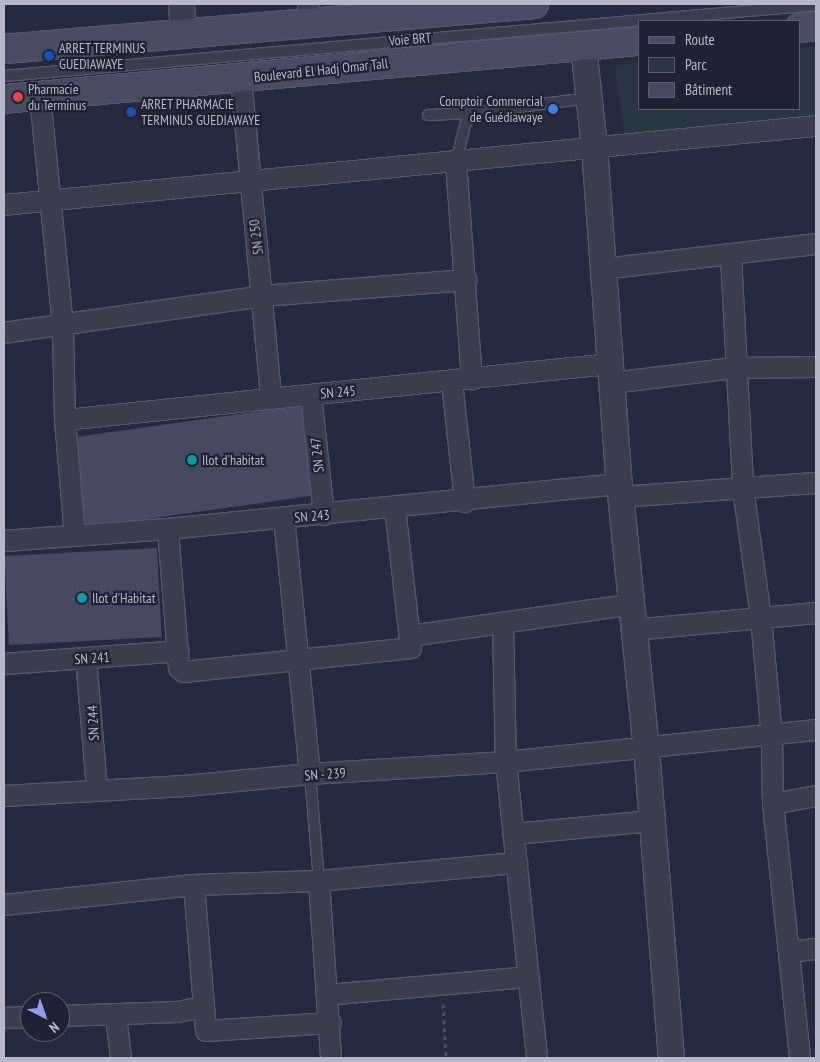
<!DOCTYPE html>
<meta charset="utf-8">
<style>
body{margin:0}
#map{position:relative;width:820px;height:1062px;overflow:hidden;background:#262a3e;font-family:"PT Sans Narrow",sans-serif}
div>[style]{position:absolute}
.green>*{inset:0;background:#28363f}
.building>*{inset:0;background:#46495f;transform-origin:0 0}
.path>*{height:3px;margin-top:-1.5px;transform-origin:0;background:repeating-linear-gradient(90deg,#46535c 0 4px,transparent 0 8px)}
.roads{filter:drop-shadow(1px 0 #555869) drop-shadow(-1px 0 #555869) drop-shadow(0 1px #555869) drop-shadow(0 -1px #555869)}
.service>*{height:10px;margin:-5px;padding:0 5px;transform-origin:5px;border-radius:5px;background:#3a3d4e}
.minor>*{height:20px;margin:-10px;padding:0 10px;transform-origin:10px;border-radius:10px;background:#3a3d4e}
.tertiary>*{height:25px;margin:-12.5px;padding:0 12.5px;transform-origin:12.5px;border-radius:12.5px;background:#3a3d4e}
.secondary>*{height:28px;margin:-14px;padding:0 14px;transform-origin:14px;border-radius:14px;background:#484b61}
.dots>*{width:14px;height:14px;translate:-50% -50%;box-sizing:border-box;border:2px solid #1f2233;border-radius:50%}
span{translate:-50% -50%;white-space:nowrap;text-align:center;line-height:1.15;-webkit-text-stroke:4.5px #1f2233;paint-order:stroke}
.street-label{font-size:14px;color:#b6b8c9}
.poi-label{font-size:14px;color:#b6b8c9}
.left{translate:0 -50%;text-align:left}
.right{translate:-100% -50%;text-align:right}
.frame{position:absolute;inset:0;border:5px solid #b6b8c9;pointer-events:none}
.legend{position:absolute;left:638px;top:20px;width:162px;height:90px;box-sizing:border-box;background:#1f2233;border:1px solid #5b5e6f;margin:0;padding:6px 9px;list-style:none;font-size:15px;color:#b6b8c9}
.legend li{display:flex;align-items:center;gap:10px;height:25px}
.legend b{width:25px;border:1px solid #5b5e6f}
.north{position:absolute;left:20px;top:992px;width:50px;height:50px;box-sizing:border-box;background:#1f2233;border:1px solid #5b5e6f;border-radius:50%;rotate:139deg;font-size:14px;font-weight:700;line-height:20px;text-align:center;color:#b6b8c9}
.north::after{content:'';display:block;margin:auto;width:18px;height:22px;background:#929df2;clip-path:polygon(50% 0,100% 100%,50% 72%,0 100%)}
</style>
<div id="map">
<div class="green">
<i style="clip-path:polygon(816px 46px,816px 119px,624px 134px,615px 65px,639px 63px,639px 109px,799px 109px,799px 48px)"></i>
</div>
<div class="building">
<i style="left:304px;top:405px;width:91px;height:236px;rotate:82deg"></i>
<i style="left:157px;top:548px;width:89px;height:153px;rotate:87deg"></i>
</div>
<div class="path">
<i style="left:443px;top:1004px;width:54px;rotate:86.8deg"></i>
</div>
<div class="roads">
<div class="service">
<i style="left:4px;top:76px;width:815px;rotate:-5deg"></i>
<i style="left:428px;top:115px;width:44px;rotate:-2.6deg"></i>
<i style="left:456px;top:162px;width:38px;rotate:-76deg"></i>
<i style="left:465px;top:125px;width:14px;rotate:-60deg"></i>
<i style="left:472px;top:113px;width:118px;rotate:-7.3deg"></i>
<i style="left:310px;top:774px;width:107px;rotate:85.2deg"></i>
</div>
<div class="minor">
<i style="left:308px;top:4px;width:17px;rotate:83deg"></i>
<i style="left:241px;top:78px;width:320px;rotate:84.6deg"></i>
<i style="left:40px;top:96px;width:231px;rotate:84.3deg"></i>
<i style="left:63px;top:326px;width:94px;rotate:88.8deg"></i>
<i style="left:65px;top:420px;width:116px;rotate:85.1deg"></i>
<i style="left:456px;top:162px;width:218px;rotate:85.8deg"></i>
<i style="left:4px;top:205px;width:816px;rotate:-5.56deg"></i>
<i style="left:731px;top:256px;width:232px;rotate:87deg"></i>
<i style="left:743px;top:488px;width:131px;rotate:82.1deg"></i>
<i style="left:761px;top:618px;width:119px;rotate:84.7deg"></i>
<i style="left:772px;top:736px;width:68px;rotate:89.2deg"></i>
<i style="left:773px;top:804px;width:255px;rotate:83.9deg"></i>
<i style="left:603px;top:269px;width:214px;rotate:-6.7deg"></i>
<i style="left:4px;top:333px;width:262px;rotate:-8.1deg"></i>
<i style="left:263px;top:296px;width:204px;rotate:-4.5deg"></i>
<i style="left:452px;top:382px;width:121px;rotate:83.8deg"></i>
<i style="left:612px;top:383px;width:124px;rotate:-7deg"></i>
<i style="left:735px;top:368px;width:81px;rotate:-0.7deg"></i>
<i style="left:311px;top:395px;width:121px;rotate:83.8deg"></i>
<i style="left:65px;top:420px;width:548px;rotate:-5.87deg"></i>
<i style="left:620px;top:497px;width:196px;rotate:-4.1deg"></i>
<i style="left:284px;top:518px;width:257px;rotate:84.2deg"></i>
<i style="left:168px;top:529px;width:139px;rotate:85.5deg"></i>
<i style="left:179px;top:668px;width:6px;rotate:39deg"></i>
<i style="left:184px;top:672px;width:228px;rotate:-6deg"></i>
<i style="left:411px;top:648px;width:141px;rotate:-96.5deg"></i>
<i style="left:4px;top:541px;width:164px;rotate:-4.2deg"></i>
<i style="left:168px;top:529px;width:453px;rotate:-5.7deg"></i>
<i style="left:503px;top:623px;width:139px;rotate:88.8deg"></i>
<i style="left:506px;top:762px;width:298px;rotate:84deg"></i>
<i style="left:633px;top:630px;width:184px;rotate:-5.3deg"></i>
<i style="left:410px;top:636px;width:221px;rotate:-8.1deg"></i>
<i style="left:86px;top:658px;width:132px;rotate:85.2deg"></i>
<i style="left:4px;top:664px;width:175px;rotate:-4.2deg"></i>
<i style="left:4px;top:796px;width:181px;rotate:-3.2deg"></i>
<i style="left:185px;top:786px;width:126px;rotate:-5.5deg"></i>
<i style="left:310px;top:774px;width:196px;rotate:-3.5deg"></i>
<i style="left:506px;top:762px;width:312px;rotate:-5.9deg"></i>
<i style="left:773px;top:804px;width:44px;rotate:-10.5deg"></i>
<i style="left:514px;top:834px;width:139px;rotate:-5.4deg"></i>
<i style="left:319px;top:881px;width:177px;rotate:86.1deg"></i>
<i style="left:194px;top:885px;width:146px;rotate:85.3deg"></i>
<i style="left:206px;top:1031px;width:125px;rotate:-3.7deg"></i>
<i style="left:4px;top:905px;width:191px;rotate:-6deg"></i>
<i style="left:194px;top:885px;width:125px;rotate:-1.8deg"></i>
<i style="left:319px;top:881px;width:199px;rotate:-5.2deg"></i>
<i style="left:790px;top:952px;width:26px;rotate:-7deg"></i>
<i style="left:327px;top:995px;width:202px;rotate:-5.1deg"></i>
<i style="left:60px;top:1016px;width:118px;rotate:-1.9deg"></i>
<i style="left:178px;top:1012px;width:25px;rotate:-12deg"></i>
<i style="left:116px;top:1016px;width:42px;rotate:83.2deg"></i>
<i style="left:4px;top:1018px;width:26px;rotate:-2deg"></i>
</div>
<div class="tertiary">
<i style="left:181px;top:4px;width:28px;rotate:86deg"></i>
<i style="left:583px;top:46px;width:102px;rotate:83.8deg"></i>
<i style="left:594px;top:147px;width:338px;rotate:85.8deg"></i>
<i style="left:619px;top:484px;width:265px;rotate:84.2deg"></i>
<i style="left:646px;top:748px;width:311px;rotate:85.4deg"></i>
</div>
<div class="secondary">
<i style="left:799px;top:28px;width:17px;rotate:-7deg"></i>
<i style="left:4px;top:49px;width:532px;rotate:-4.85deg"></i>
<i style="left:4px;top:99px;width:638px;rotate:-5.22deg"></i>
</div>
</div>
<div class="dots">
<i style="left:49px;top:56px;background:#1a4fb4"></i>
<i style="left:18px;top:97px;background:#e0444e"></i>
<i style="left:553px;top:109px;background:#3f7fe0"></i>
<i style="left:131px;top:112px;background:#1a4fb4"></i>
<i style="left:192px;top:460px;background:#0f9aa8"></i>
<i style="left:82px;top:598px;background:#0f9aa8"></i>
</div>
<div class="street-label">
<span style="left:410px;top:39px;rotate:-5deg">Voie BRT</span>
<span style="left:321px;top:70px;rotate:-6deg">Boulevard El Hadj Omar Tall</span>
<span style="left:256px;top:237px;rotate:-97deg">SN 250</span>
<span style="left:338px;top:392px;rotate:-5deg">SN 245</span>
<span style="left:317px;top:455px;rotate:-96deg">SN 247</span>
<span style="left:312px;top:516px;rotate:-5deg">SN 243</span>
<span style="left:92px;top:658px;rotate:-4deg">SN 241</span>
<span style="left:93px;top:723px;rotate:-93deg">SN 244</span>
<span style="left:325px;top:774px;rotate:-4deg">SN - 239</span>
</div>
<div class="poi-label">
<span class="left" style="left:59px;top:56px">ARRET TERMINUS<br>GUEDIAWAYE</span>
<span class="left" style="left:28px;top:97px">Pharmacie<br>du Terminus</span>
<span class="right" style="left:543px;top:109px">Comptoir Commercial<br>de Guédiawaye</span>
<span class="left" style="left:141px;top:112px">ARRET PHARMACIE<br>TERMINUS GUEDIAWAYE</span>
<span class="left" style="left:202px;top:460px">Ilot d'habitat</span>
<span class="left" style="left:92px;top:598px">Ilot d'Habitat</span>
</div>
<div class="frame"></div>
<ul class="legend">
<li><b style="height:6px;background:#484b61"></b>Route</li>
<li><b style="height:14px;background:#28363f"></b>Parc</li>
<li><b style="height:14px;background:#46495f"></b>Bâtiment</li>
</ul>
<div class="north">N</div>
</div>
